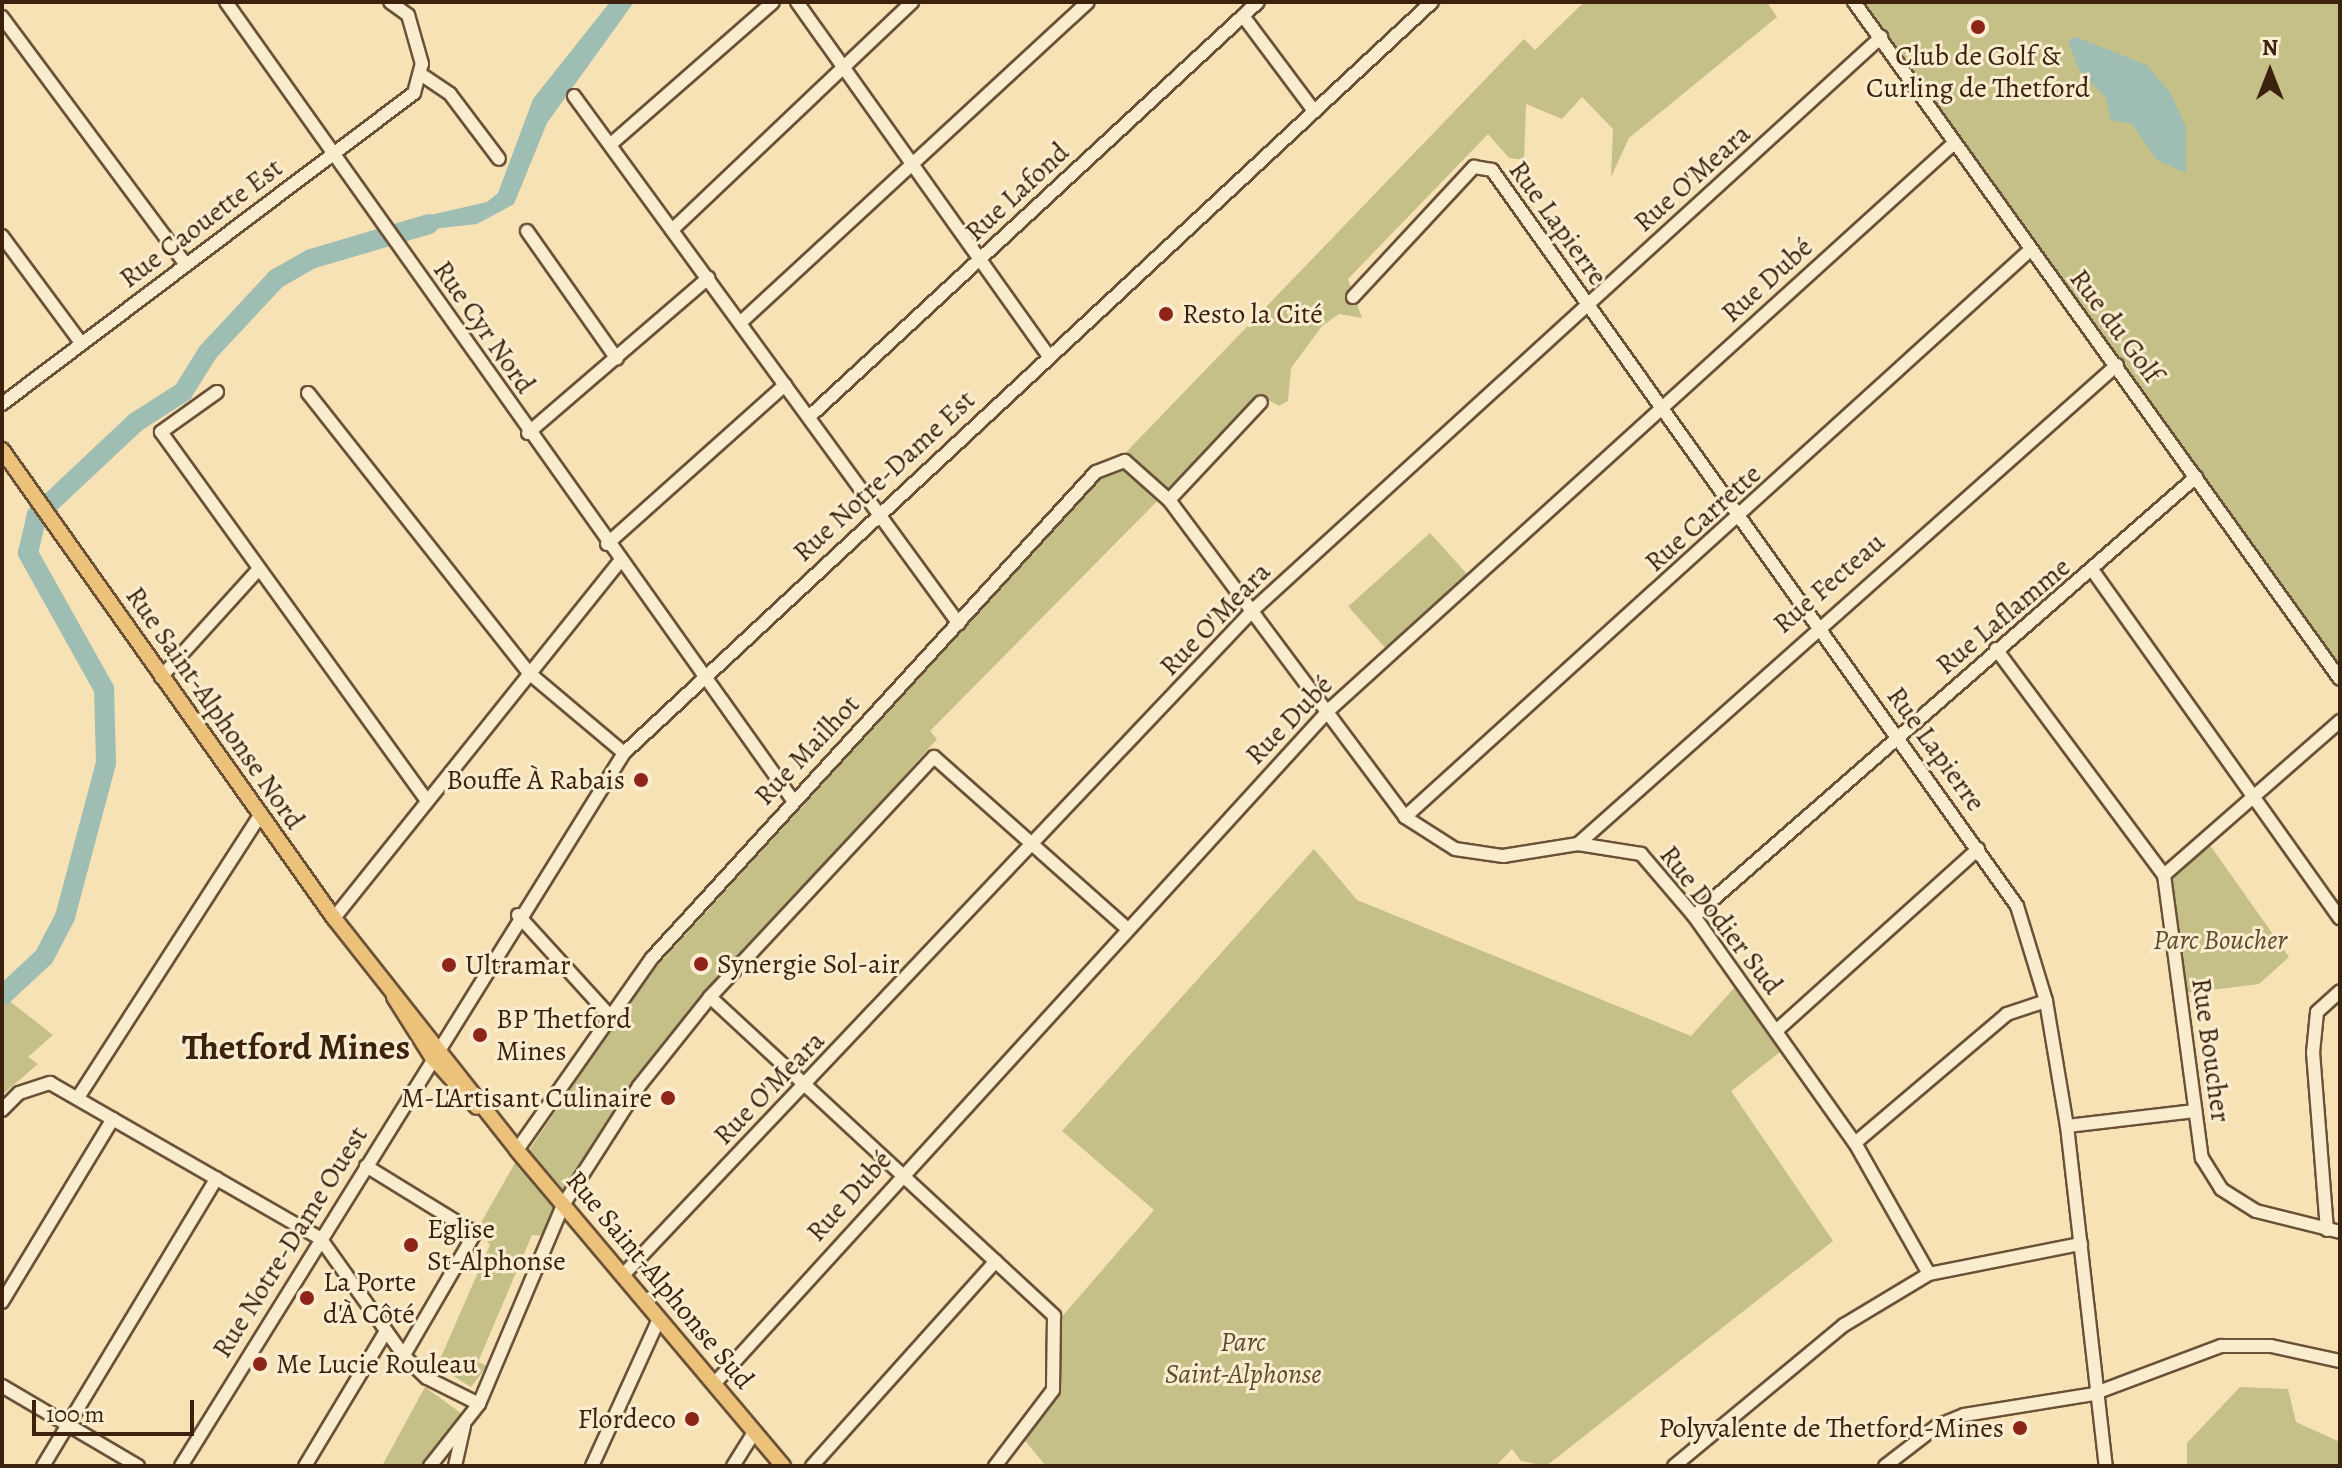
<!DOCTYPE html>
<meta charset="utf-8">
<style>
body{margin:0}
#map{position:relative;width:2342px;height:1468px;overflow:hidden;background:#f7e2b5;font-family:Alegreya,serif}
div>[style]{position:absolute}
.green>*{inset:0;background:#c5c088;transform-origin:0 0}
.water>*{inset:0;background:#9ebdb3}
.river>*{height:20px;margin:-10px;padding:0 10px;transform-origin:10px;border-radius:10px;background:#9ebdb3}
.roads{filter:drop-shadow(2px 0 #6a5138) drop-shadow(-2px 0 #6a5138) drop-shadow(0 2px #6a5138) drop-shadow(0 -2px #6a5138)}
.minor>*{height:12px;margin:-6px;padding:0 6px;transform-origin:6px;border-radius:6px;background:#faeccf}
.major>*{height:14px;margin:-7px;padding:0 7px;transform-origin:7px;border-radius:7px;background:#ecc17a}
.dots>*{width:22px;height:22px;translate:-50% -50%;box-sizing:border-box;border:4px solid #faeccf;border-radius:50%}
span{translate:-50% -50%;white-space:nowrap;text-align:center;line-height:1.15;-webkit-text-stroke:6px #faeccf;paint-order:stroke}
.poi-label{font-size:28px;color:#3b210e}
.left{translate:0 -50%;text-align:left}
.right{translate:-100% -50%;text-align:right}
.street-label{font-size:28px;color:#3b210e}
.park-label{font-size:28px;color:#5e492c;font-style:italic}
.district-label{font-size:36px;color:#3b210e;font-weight:700}
.frame{position:absolute;inset:0;border:4px solid #3b210e;pointer-events:none}
.north{position:absolute;left:2230px;top:32px;width:80px;height:80px;-webkit-text-stroke:6px #faeccf;paint-order:stroke;rotate:0deg;font-size:22px;font-weight:700;line-height:32px;text-align:center;color:#3b210e}
.north::after{content:'';display:block;margin:auto;width:28px;height:36px;background:#3b210e;clip-path:polygon(50% 0,100% 100%,50% 72%,0 100%)}
.scale{position:absolute;left:32px;top:1400px;width:162px;height:36px;box-sizing:border-box;border:4px solid #3b210e;border-top:0;padding-left:10px;font-size:24px;line-height:28px;white-space:nowrap;color:#3b210e;-webkit-text-stroke:6px #faeccf;paint-order:stroke}
</style>
<div id="map">
<div class="green">
<i style="clip-path:polygon(1584px 2px,1767px 2px,1777px 17px,1629px 138px,1611px 177px,1613px 129px,1582px 97px,1562px 119px,1526px 104px,1524px 160px,1509px 158px,1488px 134px,1348px 279px,1362px 318px,1339px 314px,1322px 326px,1291px 368px,1288px 401px,1279px 406px,1261px 396px,930px 731px,937px 739px,636px 1077px,564px 1190px,529px 1150px,649px 975px,1107px 472px,1524px 39px,1535px 50px)"></i>
<i style="clip-path:polygon(1854px 2px,2340px 2px,2340px 679px)"></i>
<i style="left:1430px;top:533px;width:62px;height:110px;rotate:48deg"></i>
<i style="clip-path:polygon(2207px 841px,2289px 957px,2259px 984px,2179px 994px,2164px 875px)"></i>
<i style="clip-path:polygon(1314px 849px,1357px 900px,1691px 1036px,1735px 987px,1780px 1052px,1731px 1091px,1833px 1241px,1546px 1466px,1521px 1461px,1512px 1449px,1496px 1466px,1046px 1466px,1021px 1436px,1047px 1405px,1054px 1326px,1154px 1210px,1062px 1131px)"></i>
<i style="clip-path:polygon(3px 996px,53px 1035px,28px 1057px,38px 1064px,2px 1095px)"></i>
<i style="clip-path:polygon(515px 1163px,555px 1209px,542px 1236px,532px 1235px,478px 1362px,487px 1366px,471px 1387px,437px 1366px,490px 1245px,478px 1228px)"></i>
<i style="clip-path:polygon(425px 1387px,465px 1416px,425px 1466px,382px 1466px)"></i>
<i style="clip-path:polygon(2240px 1387px,2288px 1389px,2296px 1422px,2340px 1442px,2340px 1466px,2187px 1466px,2187px 1443px)"></i>
</div>
<div class="water">
<i style="clip-path:polygon(610px 2px,634px 2px,547px 123px,514px 204px,477px 224px,405px 232px,404px 221px,487px 202px,498px 193px,533px 99px)"></i>
<i style="clip-path:polygon(2076px 37px,2147px 65px,2171px 94px,2186px 127px,2186px 173px,2157px 160px,2132px 124px,2111px 120px,2106px 98px,2079px 70px,2068px 40px)"></i>
</div>
<div class="river">
<i style="left:2px;top:996px;width:57px;rotate:-42.9deg"></i>
<i style="left:44px;top:957px;width:45px;rotate:-62.3deg"></i>
<i style="left:65px;top:917px;width:159px;rotate:-75.1deg"></i>
<i style="left:106px;top:763px;width:74px;rotate:-91.5deg"></i>
<i style="left:104px;top:689px;width:156px;rotate:-119.2deg"></i>
<i style="left:28px;top:553px;width:39px;rotate:-77deg"></i>
<i style="left:37px;top:515px;width:136px;rotate:-43.2deg"></i>
<i style="left:136px;top:422px;width:56px;rotate:-32.6deg"></i>
<i style="left:183px;top:392px;width:47px;rotate:-58deg"></i>
<i style="left:208px;top:352px;width:100px;rotate:-47deg"></i>
<i style="left:276px;top:279px;width:40px;rotate:-29.7deg"></i>
<i style="left:311px;top:259px;width:123px;rotate:-16.5deg"></i>
</div>
<div class="roads">
<div class="minor">
<i style="left:226px;top:2px;width:978px;rotate:54.62deg"></i>
<i style="left:797px;top:2px;width:435px;rotate:54.6deg"></i>
<i style="left:1854px;top:2px;width:833px;rotate:54.33deg"></i>
<i style="left:1243px;top:16px;width:119px;rotate:53.2deg"></i>
<i style="left:2px;top:17px;width:309px;rotate:53.4deg"></i>
<i style="left:422px;top:75px;width:34px;rotate:34deg"></i>
<i style="left:450px;top:94px;width:81px;rotate:53deg"></i>
<i style="left:574px;top:96px;width:653px;rotate:53.9deg"></i>
<i style="left:611px;top:144px;width:215px;rotate:-41.2deg"></i>
<i style="left:672px;top:230px;width:331px;rotate:-43.5deg"></i>
<i style="left:527px;top:231px;width:156px;rotate:54.9deg"></i>
<i style="left:2px;top:236px;width:134px;rotate:53.5deg"></i>
<i style="left:1353px;top:297px;width:178px;rotate:-47.1deg"></i>
<i style="left:1474px;top:167px;width:18px;rotate:9deg"></i>
<i style="left:1492px;top:170px;width:904px;rotate:54.5deg"></i>
<i style="left:2017px;top:906px;width:99px;rotate:73deg"></i>
<i style="left:2046px;top:1001px;width:127px;rotate:80.5deg"></i>
<i style="left:2067px;top:1126px;width:342px;rotate:83.5deg"></i>
<i style="left:740px;top:323px;width:473px;rotate:-42.7deg"></i>
<i style="left:217px;top:392px;width:69px;rotate:144.5deg"></i>
<i style="left:161px;top:432px;width:455px;rotate:54.2deg"></i>
<i style="left:308px;top:393px;width:357px;rotate:51.7deg"></i>
<i style="left:529px;top:673px;width:124px;rotate:40.1deg"></i>
<i style="left:2px;top:404px;width:516px;rotate:-37.05deg"></i>
<i style="left:414px;top:93px;width:30px;rotate:-75deg"></i>
<i style="left:422px;top:64px;width:51px;rotate:-105.9deg"></i>
<i style="left:408px;top:15px;width:22px;rotate:-144deg"></i>
<i style="left:809px;top:417px;width:611px;rotate:-42.75deg"></i>
<i style="left:528px;top:433px;width:238px;rotate:-40.7deg"></i>
<i style="left:1169px;top:500px;width:134px;rotate:-46.8deg"></i>
<i style="left:607px;top:544px;width:239px;rotate:-41.8deg"></i>
<i style="left:2093px;top:571px;width:426px;rotate:54.6deg"></i>
<i style="left:1996px;top:649px;width:282px;rotate:53.4deg"></i>
<i style="left:2164px;top:875px;width:286px;rotate:82.4deg"></i>
<i style="left:2202px;top:1158px;width:36px;rotate:58deg"></i>
<i style="left:2221px;top:1189px;width:41px;rotate:32.2deg"></i>
<i style="left:2256px;top:1211px;width:87px;rotate:14deg"></i>
<i style="left:161px;top:677px;width:144px;rotate:-47.8deg"></i>
<i style="left:1405px;top:817px;width:844px;rotate:-42.21deg"></i>
<i style="left:1578px;top:844px;width:721px;rotate:-41.63deg"></i>
<i style="left:2164px;top:875px;width:234px;rotate:-41.2deg"></i>
<i style="left:518px;top:915px;width:135px;rotate:47.7deg"></i>
<i style="left:1694px;top:916px;width:667px;rotate:-41.17deg"></i>
<i style="left:334px;top:918px;width:456px;rotate:-51.3deg"></i>
<i style="left:710px;top:997px;width:469px;rotate:42.8deg"></i>
<i style="left:1054px;top:1316px;width:74px;rotate:90.8deg"></i>
<i style="left:1053px;top:1390px;width:96px;rotate:127.3deg"></i>
<i style="left:1776px;top:1031px;width:272px;rotate:-42deg"></i>
<i style="left:79px;top:1096px;width:332px;rotate:-57.2deg"></i>
<i style="left:2px;top:1110px;width:24px;rotate:-45deg"></i>
<i style="left:19px;top:1093px;width:33px;rotate:-18deg"></i>
<i style="left:50px;top:1083px;width:311px;rotate:29.9deg"></i>
<i style="left:320px;top:1238px;width:146px;rotate:54.5deg"></i>
<i style="left:405px;top:1357px;width:30px;rotate:44deg"></i>
<i style="left:427px;top:1378px;width:58px;rotate:26.6deg"></i>
<i style="left:2067px;top:1126px;width:129px;rotate:-6.7deg"></i>
<i style="left:1855px;top:1143px;width:199px;rotate:-40.3deg"></i>
<i style="left:2007px;top:1014px;width:41px;rotate:-18.4deg"></i>
<i style="left:517px;top:1150px;width:235px;rotate:-54.9deg"></i>
<i style="left:652px;top:958px;width:658px;rotate:-47.59deg"></i>
<i style="left:1096px;top:472px;width:31px;rotate:-21deg"></i>
<i style="left:1125px;top:461px;width:59px;rotate:41.6deg"></i>
<i style="left:1169px;top:500px;width:395px;rotate:53.3deg"></i>
<i style="left:1405px;top:817px;width:59px;rotate:32.6deg"></i>
<i style="left:1455px;top:849px;width:49px;rotate:8.3deg"></i>
<i style="left:1503px;top:856px;width:76px;rotate:-9.1deg"></i>
<i style="left:1578px;top:844px;width:64px;rotate:9deg"></i>
<i style="left:1641px;top:854px;width:82px;rotate:49.5deg"></i>
<i style="left:1694px;top:916px;width:278px;rotate:54.7deg"></i>
<i style="left:1855px;top:1143px;width:150px;rotate:60.5deg"></i>
<i style="left:366px;top:1166px;width:128px;rotate:31.6deg"></i>
<i style="left:475px;top:1233px;width:141px;rotate:120.2deg"></i>
<i style="left:2327px;top:1230px;width:178px;rotate:-94.5deg"></i>
<i style="left:2313px;top:1053px;width:41px;rotate:-84.4deg"></i>
<i style="left:2317px;top:1012px;width:31px;rotate:-42deg"></i>
<i style="left:624px;top:1274px;width:916px;rotate:-46.55deg"></i>
<i style="left:1254px;top:609px;width:849px;rotate:-42.37deg"></i>
<i style="left:2px;top:1302px;width:214px;rotate:-58.8deg"></i>
<i style="left:714px;top:1384px;width:912px;rotate:-47.62deg"></i>
<i style="left:1329px;top:710px;width:844px;rotate:-42.21deg"></i>
<i style="left:2px;top:1386px;width:158px;rotate:30.5deg"></i>
<i style="left:43px;top:1466px;width:336px;rotate:-58.9deg"></i>
<i style="left:181px;top:1466px;width:839px;rotate:-58.15deg"></i>
<i style="left:624px;top:753px;width:1103px;rotate:-42.91deg"></i>
<i style="left:305px;top:1466px;width:157px;rotate:-59deg"></i>
<i style="left:430px;top:1466px;width:79px;rotate:-51.7deg"></i>
<i style="left:479px;top:1404px;width:216px;rotate:-67.1deg"></i>
<i style="left:563px;top:1205px;width:141px;rotate:-57.4deg"></i>
<i style="left:639px;top:1086px;width:114px;rotate:-51.4deg"></i>
<i style="left:710px;top:997px;width:328px;rotate:-47deg"></i>
<i style="left:934px;top:757px;width:259px;rotate:41.6deg"></i>
<i style="left:455px;top:1466px;width:41px;rotate:-77.3deg"></i>
<i style="left:592px;top:1466px;width:162px;rotate:-65.5deg"></i>
<i style="left:733px;top:1466px;width:40px;rotate:-58deg"></i>
<i style="left:812px;top:1466px;width:275px;rotate:-48.1deg"></i>
<i style="left:1674px;top:1466px;width:221px;rotate:-39.7deg"></i>
<i style="left:1844px;top:1325px;width:99px;rotate:-31deg"></i>
<i style="left:1929px;top:1274px;width:155px;rotate:-11.2deg"></i>
<i style="left:1885px;top:1466px;width:66px;rotate:-37.6deg"></i>
<i style="left:1937px;top:1426px;width:29px;rotate:-22deg"></i>
<i style="left:1964px;top:1415px;width:131px;rotate:-9.2deg"></i>
<i style="left:2093px;top:1394px;width:137px;rotate:-20.6deg"></i>
<i style="left:2221px;top:1346px;width:50px"></i>
<i style="left:2271px;top:1346px;width:71px;rotate:12.3deg"></i>
</div>
<div class="major">
<i style="left:2px;top:450px;width:574px;rotate:54.65deg"></i>
<i style="left:334px;top:918px;width:295px;rotate:51.7deg"></i>
<i style="left:517px;top:1150px;width:413px;rotate:49.9deg"></i>
<i style="left:394px;top:997px;width:71px;rotate:57.7deg"></i>
<i style="left:432px;top:1057px;width:67px;rotate:48deg"></i>
</div>
</div>
<div class="dots">
<i style="left:1978px;top:27px;background:#8f2418"></i>
<i style="left:1166px;top:314px;background:#8f2418"></i>
<i style="left:641px;top:780px;background:#8f2418"></i>
<i style="left:701px;top:964px;background:#8f2418"></i>
<i style="left:449px;top:965px;background:#8f2418"></i>
<i style="left:480px;top:1035px;background:#8f2418"></i>
<i style="left:668px;top:1098px;background:#8f2418"></i>
<i style="left:411px;top:1245px;background:#8f2418"></i>
<i style="left:307px;top:1298px;background:#8f2418"></i>
<i style="left:260px;top:1364px;background:#8f2418"></i>
<i style="left:692px;top:1419px;background:#8f2418"></i>
<i style="left:2020px;top:1428px;background:#8f2418"></i>
</div>
<div class="poi-label">
<span style="left:1978px;top:72px">Club de Golf &amp;<br>Curling de Thetford</span>
<span class="left" style="left:1182px;top:314px">Resto la Cité</span>
<span class="right" style="left:625px;top:780px">Bouffe À Rabais</span>
<span class="left" style="left:717px;top:964px">Synergie Sol-air</span>
<span class="left" style="left:465px;top:965px">Ultramar</span>
<span class="left" style="left:496px;top:1035px">BP Thetford<br>Mines</span>
<span class="right" style="left:652px;top:1098px">M-L'Artisant Culinaire</span>
<span class="left" style="left:427px;top:1245px">Eglise<br>St-Alphonse</span>
<span class="left" style="left:323px;top:1298px">La Porte<br>d'À Côté</span>
<span class="left" style="left:276px;top:1364px">Me Lucie Rouleau</span>
<span class="right" style="left:676px;top:1419px">Flordeco</span>
<span class="right" style="left:2004px;top:1428px">Polyvalente de Thetford-Mines</span>
</div>
<div class="street-label">
<span style="left:1692px;top:178px;rotate:-42deg">Rue O'Meara</span>
<span style="left:1017px;top:192px;rotate:-43deg">Rue Lafond</span>
<span style="left:201px;top:223px;rotate:-37deg">Rue Caouette Est</span>
<span style="left:1558px;top:223px;rotate:54deg">Rue Lapierre</span>
<span style="left:1767px;top:280px;rotate:-42deg">Rue Dubé</span>
<span style="left:2116px;top:326px;rotate:53deg">Rue du Golf</span>
<span style="left:484px;top:327px;rotate:55deg">Rue Cyr Nord</span>
<span style="left:884px;top:476px;rotate:-43deg">Rue Notre-Dame Est</span>
<span style="left:1703px;top:518px;rotate:-42deg">Rue Carrette</span>
<span style="left:1829px;top:583px;rotate:-41deg">Rue Fecteau</span>
<span style="left:2003px;top:616px;rotate:-40deg">Rue Laflamme</span>
<span style="left:1215px;top:619px;rotate:-46deg">Rue O'Meara</span>
<span style="left:215px;top:708px;rotate:55deg">Rue Saint-Alphonse Nord</span>
<span style="left:1289px;top:720px;rotate:-46deg">Rue Dubé</span>
<span style="left:1936px;top:749px;rotate:54deg">Rue Lapierre</span>
<span style="left:807px;top:750px;rotate:-47deg">Rue Mailhot</span>
<span style="left:1721px;top:920px;rotate:52deg">Rue Dodier Sud</span>
<span style="left:2211px;top:1050px;rotate:82deg">Rue Boucher</span>
<span style="left:769px;top:1088px;rotate:-46deg">Rue O'Meara</span>
<span style="left:849px;top:1196px;rotate:-48deg">Rue Dubé</span>
<span style="left:290px;top:1242px;rotate:-58deg">Rue Notre-Dame Ouest</span>
<span style="left:660px;top:1280px;rotate:50deg">Rue Saint-Alphonse Sud</span>
</div>
<div class="park-label">
<span style="left:2220px;top:940px">Parc Boucher</span>
<span style="left:1243px;top:1358px">Parc<br>Saint-Alphonse</span>
</div>
<div class="district-label">
<span style="left:296px;top:1047px">Thetford Mines</span>
</div>
<div class="frame"></div>
<div class="north">N</div>
<div class="scale">100 m</div>
</div>
